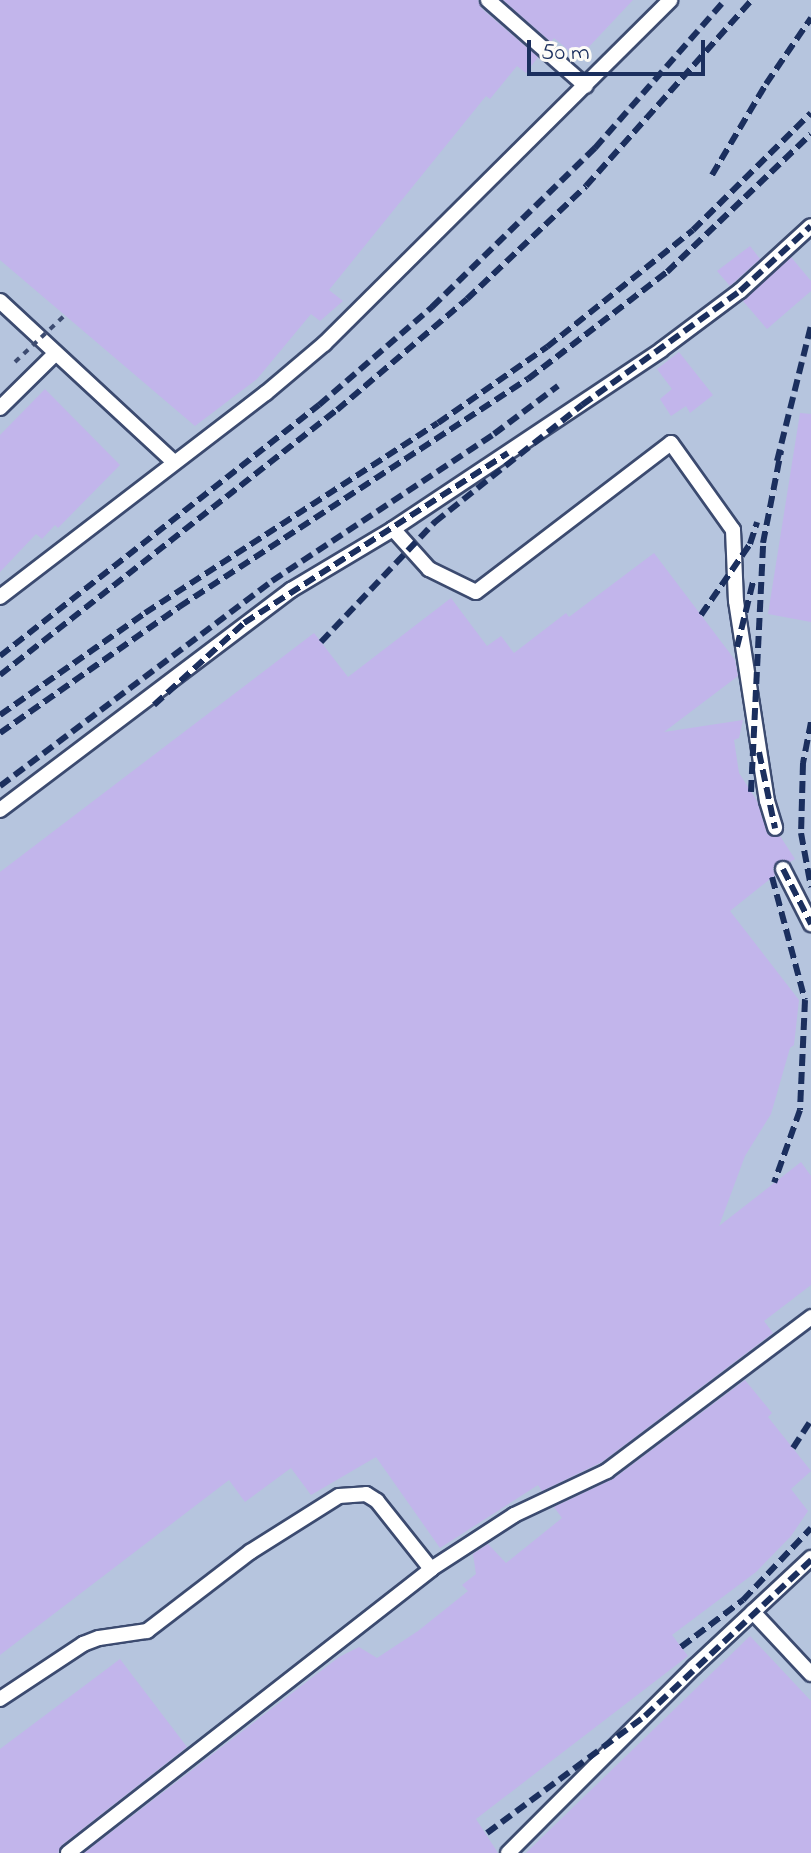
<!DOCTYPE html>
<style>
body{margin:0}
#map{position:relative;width:811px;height:1853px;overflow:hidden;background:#f7ead7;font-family:"Indie Flower",sans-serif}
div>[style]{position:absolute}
.industrial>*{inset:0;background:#b6c5de;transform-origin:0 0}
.building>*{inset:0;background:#c2b5eb}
.roads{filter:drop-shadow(2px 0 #3c4b70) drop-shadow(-2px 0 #3c4b70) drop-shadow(0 2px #3c4b70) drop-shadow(0 -2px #3c4b70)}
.service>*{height:14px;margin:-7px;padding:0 7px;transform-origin:7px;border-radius:7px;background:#fff}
.rail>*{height:6px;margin-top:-3px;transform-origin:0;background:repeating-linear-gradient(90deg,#1b2f5e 0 12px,transparent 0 18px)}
.path-bridge>*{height:4px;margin-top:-2px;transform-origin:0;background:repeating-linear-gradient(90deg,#3c4b70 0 6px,transparent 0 12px)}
span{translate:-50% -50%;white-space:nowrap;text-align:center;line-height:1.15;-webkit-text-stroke:7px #fdfcf7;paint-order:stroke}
.scale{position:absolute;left:527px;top:40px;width:178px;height:36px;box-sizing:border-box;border:4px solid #1b2f5e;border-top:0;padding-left:10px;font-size:24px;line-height:28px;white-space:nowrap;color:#1b2f5e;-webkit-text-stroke:6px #fdfcf7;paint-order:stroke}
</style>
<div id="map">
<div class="industrial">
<i style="left:0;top:0;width:811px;height:1853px"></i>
</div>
<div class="building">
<i style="clip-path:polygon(0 0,478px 0,481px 8px,538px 57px,526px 73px,517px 66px,490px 99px,486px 96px,329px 290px,343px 301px,320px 321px,311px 314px,257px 379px,195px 426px,0 260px)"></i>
<i style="clip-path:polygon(503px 0,633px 0,584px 52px,572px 53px,554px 38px,551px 42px)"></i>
<i style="clip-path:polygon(750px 246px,760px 259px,730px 286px,717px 271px)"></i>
<i style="clip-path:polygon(791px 257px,811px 281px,811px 291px,767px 329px,743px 301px)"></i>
<i style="clip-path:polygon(679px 352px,713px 395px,690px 413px,686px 406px,671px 416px,660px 399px,672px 389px,657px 369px)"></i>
<i style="clip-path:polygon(45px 389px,120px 465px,58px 528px,55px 525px,42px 539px,36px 534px,0 572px,0 435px)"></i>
<i style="clip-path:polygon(800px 413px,811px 414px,811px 622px,768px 614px)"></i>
<i style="clip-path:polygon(654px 553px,735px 660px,738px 676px,664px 732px,743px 720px,739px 738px,734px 740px,739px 773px,757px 801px,768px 835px,780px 836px,795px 859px,790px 862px,778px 861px,773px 868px,775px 875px,730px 911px,799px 1000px,794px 1045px,790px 1048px,771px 1114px,745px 1156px,719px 1226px,801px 1162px,811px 1176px,811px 1285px,764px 1321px,773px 1333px,602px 1462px,542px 1491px,538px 1485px,440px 1548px,376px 1457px,311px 1495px,291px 1468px,245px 1502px,229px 1480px,0 1655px,0 872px,314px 633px,348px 677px,451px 598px,487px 646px,501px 636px,514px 653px,566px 613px,569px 617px)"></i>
<i style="clip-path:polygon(745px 1380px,772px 1413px,768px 1417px,811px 1471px,791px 1489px,808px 1511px,791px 1536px,756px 1572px,672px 1635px,688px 1656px,476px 1819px,498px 1853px,84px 1853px,339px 1657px,359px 1647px,377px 1658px,418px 1631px,468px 1591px,462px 1585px,476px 1574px,473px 1554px,488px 1544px,506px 1563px,562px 1518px,554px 1507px,613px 1479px)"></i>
<i style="clip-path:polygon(750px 1636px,811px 1701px,811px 1853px,526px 1853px)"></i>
<i style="clip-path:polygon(120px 1659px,187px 1747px,62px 1845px,58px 1853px,0 1853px,0 1749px)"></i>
</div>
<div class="roads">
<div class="service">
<i style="left:488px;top:0;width:130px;rotate:41.3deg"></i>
<i style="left:0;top:301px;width:236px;rotate:42.8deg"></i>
<i style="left:0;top:408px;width:78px;rotate:-44.5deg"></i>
<i style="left:393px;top:529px;width:54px;rotate:48deg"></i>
<i style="left:429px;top:569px;width:52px;rotate:26.1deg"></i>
<i style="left:476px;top:592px;width:245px;rotate:-37.4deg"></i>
<i style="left:671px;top:443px;width:107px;rotate:54.5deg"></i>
<i style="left:733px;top:530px;width:71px;rotate:87.6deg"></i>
<i style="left:736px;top:601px;width:202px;rotate:81.2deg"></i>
<i style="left:767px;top:801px;width:28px;rotate:73deg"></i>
<i style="left:0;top:597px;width:335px;rotate:-37.5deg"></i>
<i style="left:266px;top:393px;width:76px;rotate:-40.2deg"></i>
<i style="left:324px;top:344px;width:488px;rotate:-44.8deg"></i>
<i style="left:0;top:810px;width:365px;rotate:-37.1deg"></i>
<i style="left:291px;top:590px;width:119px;rotate:-30.9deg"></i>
<i style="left:393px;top:529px;width:322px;rotate:-33.7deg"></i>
<i style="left:661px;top:350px;width:99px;rotate:-36.8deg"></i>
<i style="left:740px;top:291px;width:96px;rotate:-42.5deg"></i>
<i style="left:783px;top:869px;width:62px;rotate:63deg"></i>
<i style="left:753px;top:1612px;width:85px;rotate:46.9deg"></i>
<i style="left:0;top:1699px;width:100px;rotate:-33.5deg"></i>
<i style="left:83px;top:1644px;width:17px;rotate:-21deg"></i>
<i style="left:99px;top:1638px;width:49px;rotate:-8.3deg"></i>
<i style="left:147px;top:1631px;width:130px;rotate:-37.5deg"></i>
<i style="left:250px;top:1552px;width:105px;rotate:-32.2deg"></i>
<i style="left:339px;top:1496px;width:27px;rotate:-4deg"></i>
<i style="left:366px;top:1494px;width:13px;rotate:32deg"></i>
<i style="left:377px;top:1501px;width:87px;rotate:51.5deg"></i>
<i style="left:68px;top:1853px;width:461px;rotate:-38deg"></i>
<i style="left:431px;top:1569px;width:99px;rotate:-33deg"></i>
<i style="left:514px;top:1515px;width:103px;rotate:-25.3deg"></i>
<i style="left:607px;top:1471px;width:256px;rotate:-37deg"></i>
<i style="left:508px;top:1853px;width:263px;rotate:-45deg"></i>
<i style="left:694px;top:1667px;width:160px;rotate:-43deg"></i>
</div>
</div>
<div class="rail">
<i style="left:712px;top:175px;width:106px;rotate:-59.3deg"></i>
<i style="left:766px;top:84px;width:80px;rotate:-55.7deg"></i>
<i style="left:777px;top:461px;width:139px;rotate:-75.9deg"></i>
<i style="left:701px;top:615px;width:86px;rotate:-55.4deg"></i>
<i style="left:750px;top:544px;width:23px;rotate:-72deg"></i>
<i style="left:321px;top:642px;width:166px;rotate:-46.5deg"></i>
<i style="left:435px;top:522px;width:188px;rotate:-38.5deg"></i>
<i style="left:582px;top:405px;width:195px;rotate:-35.8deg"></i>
<i style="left:740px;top:291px;width:96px;rotate:-42.5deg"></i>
<i style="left:737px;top:647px;width:71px;rotate:-76.2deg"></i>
<i style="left:0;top:656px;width:406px;rotate:-38.2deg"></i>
<i style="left:319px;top:405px;width:150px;rotate:-40.9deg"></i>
<i style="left:432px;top:307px;width:228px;rotate:-44.3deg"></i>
<i style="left:595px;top:148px;width:197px;rotate:-48.7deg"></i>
<i style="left:0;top:675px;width:429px;rotate:-38.2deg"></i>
<i style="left:337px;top:410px;width:171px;rotate:-40.5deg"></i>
<i style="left:467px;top:299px;width:164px;rotate:-43.5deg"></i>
<i style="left:586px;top:186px;width:249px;rotate:-48.3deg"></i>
<i style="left:154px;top:705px;width:122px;rotate:-42.3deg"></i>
<i style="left:244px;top:623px;width:314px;rotate:-32.8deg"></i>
<i style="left:0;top:715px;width:177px;rotate:-35.1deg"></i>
<i style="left:145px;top:613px;width:349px;rotate:-33deg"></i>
<i style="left:438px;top:423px;width:133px;rotate:-34.9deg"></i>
<i style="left:547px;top:347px;width:187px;rotate:-38.7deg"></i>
<i style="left:693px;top:230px;width:166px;rotate:-44.8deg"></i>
<i style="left:811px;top:722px;width:42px;rotate:101deg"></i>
<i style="left:803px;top:763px;width:70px;rotate:91.6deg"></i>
<i style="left:801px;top:833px;width:55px;rotate:79.5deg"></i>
<i style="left:0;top:733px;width:219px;rotate:-35.1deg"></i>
<i style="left:179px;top:607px;width:417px;rotate:-33.2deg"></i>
<i style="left:528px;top:379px;width:175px;rotate:-37.6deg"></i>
<i style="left:667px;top:272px;width:199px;rotate:-43.8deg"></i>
<i style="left:759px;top:752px;width:78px;rotate:78.1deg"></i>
<i style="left:0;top:786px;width:341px;rotate:-37deg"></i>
<i style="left:272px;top:581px;width:266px;rotate:-33.5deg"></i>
<i style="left:494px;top:434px;width:80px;rotate:-36.9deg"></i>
<i style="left:751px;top:792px;width:249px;rotate:-87.2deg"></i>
<i style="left:763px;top:543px;width:94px;rotate:-78.9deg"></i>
<i style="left:783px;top:869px;width:62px;rotate:63deg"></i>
<i style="left:772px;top:877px;width:127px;rotate:75deg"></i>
<i style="left:805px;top:1000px;width:110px;rotate:92.6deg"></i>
<i style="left:800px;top:1110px;width:77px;rotate:109.6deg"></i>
<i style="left:793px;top:1448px;width:33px;rotate:-57deg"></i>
<i style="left:681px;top:1647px;width:78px;rotate:-37.2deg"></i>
<i style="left:743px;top:1600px;width:99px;rotate:-46.6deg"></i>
<i style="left:487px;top:1833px;width:197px;rotate:-36.5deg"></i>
<i style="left:645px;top:1716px;width:228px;rotate:-43.2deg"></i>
</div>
<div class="path-bridge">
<i style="left:15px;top:362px;width:69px;rotate:-43.2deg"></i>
</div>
<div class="scale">50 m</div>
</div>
